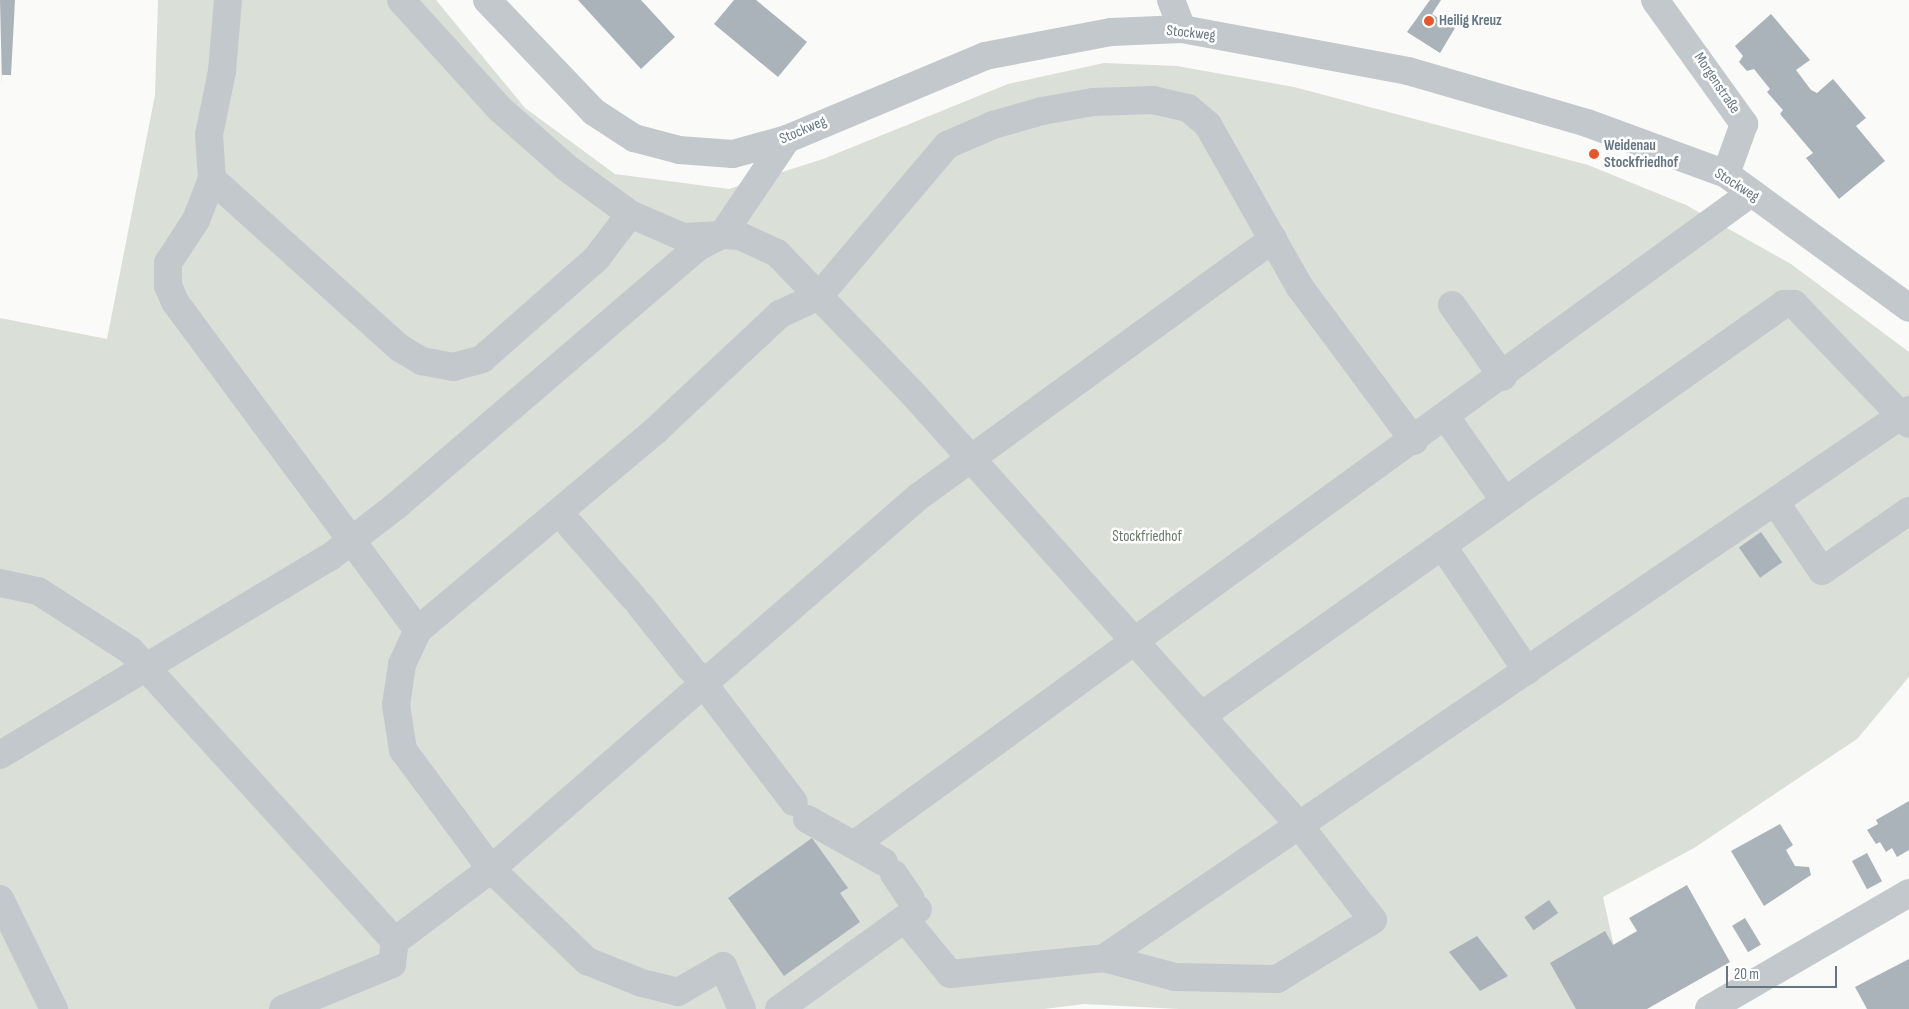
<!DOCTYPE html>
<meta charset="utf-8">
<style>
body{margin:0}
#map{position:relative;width:1909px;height:1009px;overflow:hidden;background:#fafaf8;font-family:"Sofia Sans Condensed",sans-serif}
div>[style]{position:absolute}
.green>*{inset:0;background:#dadfd7}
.building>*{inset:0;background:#aab3b9;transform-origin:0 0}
.minor>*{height:28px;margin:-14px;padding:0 14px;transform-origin:14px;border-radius:14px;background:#c3c8cc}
.dots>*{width:14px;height:14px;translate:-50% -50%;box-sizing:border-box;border:2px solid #fff;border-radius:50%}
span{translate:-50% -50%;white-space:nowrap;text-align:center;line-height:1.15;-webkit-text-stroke:5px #fff;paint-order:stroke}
.poi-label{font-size:15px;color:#657683;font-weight:700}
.left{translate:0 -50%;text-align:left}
.street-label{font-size:15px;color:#657683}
.park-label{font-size:15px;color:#687a64}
.scale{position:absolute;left:1726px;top:966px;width:111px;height:22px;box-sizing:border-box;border:2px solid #657683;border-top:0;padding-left:6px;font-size:15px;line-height:18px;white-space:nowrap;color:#657683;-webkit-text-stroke:4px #fff;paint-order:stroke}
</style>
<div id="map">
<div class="green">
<i style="clip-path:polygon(158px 0,436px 0,525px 108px,615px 174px,729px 189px,823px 159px,1008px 84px,1104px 63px,1177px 66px,1294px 87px,1588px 165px,1686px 205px,1791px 264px,1909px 352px,1909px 677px,1857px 739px,1694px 848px,1603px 897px,1628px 1009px,1179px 1009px,1084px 1004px,1044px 1009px,0 1009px,0 318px,107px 339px,155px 95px)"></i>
</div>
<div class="building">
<i style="clip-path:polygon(0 0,15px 0,11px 75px,2px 75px,2px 86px)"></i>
<i style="clip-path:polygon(578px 0,641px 0,675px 37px,641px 69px)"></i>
<i style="clip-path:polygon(734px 0,756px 0,807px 42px,778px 77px,714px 24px)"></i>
<i style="clip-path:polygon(1430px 0,1441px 0,1432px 14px,1455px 28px,1440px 53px,1407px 32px)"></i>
<i style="clip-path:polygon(1771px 14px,1810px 60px,1796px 70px,1811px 90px,1817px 93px,1833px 79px,1866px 118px,1856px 126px,1885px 161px,1839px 199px,1806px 158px,1813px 153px,1780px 114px,1783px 110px,1767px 92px,1770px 89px,1754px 69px,1747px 71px,1739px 62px,1743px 56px,1735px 46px)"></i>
<i style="left:1761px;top:532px;width:37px;height:27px;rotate:55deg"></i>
<i style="clip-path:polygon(1909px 801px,1909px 850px,1897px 857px,1892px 848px,1886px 852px,1880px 842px,1876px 844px,1867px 830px,1878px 824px,1876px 820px)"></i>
<i style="clip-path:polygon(1780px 824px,1793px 845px,1786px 850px,1795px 866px,1809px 867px,1811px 875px,1764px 906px,1731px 851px)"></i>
<i style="clip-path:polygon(812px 838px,848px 888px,840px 893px,860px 922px,784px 976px,728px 898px)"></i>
<i style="left:1867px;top:853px;width:32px;height:17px;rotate:62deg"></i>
<i style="clip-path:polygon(1687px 885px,1730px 962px,1647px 1009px,1576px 1009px,1550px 963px,1605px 931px,1613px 945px,1637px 931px,1629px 918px)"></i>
<i style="left:1549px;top:900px;width:16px;height:30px;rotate:55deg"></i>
<i style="left:1745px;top:918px;width:31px;height:15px;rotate:59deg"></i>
<i style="clip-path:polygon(1477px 936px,1508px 976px,1480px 991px,1449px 952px)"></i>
<i style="clip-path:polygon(1909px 959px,1909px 1009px,1867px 1009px,1855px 987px)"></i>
</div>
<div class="minor">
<i style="left:228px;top:0;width:71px;rotate:94.8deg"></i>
<i style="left:222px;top:71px;width:65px;rotate:101.5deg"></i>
<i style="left:209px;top:135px;width:44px;rotate:86.1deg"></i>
<i style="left:212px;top:179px;width:44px;rotate:111.3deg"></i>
<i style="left:196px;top:220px;width:51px;rotate:123.1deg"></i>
<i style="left:168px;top:263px;width:23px;rotate:90deg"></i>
<i style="left:168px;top:286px;width:17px;rotate:66deg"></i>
<i style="left:175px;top:302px;width:408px;rotate:53.5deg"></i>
<i style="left:418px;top:630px;width:38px;rotate:115deg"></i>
<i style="left:402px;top:665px;width:40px;rotate:98.5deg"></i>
<i style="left:396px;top:705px;width:46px;rotate:81.2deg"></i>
<i style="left:403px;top:750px;width:148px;rotate:53.5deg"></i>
<i style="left:491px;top:869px;width:566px;rotate:-41.06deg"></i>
<i style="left:918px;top:497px;width:439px;rotate:-36deg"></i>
<i style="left:401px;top:0;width:147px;rotate:47.8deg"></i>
<i style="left:500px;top:109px;width:89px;rotate:41.4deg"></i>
<i style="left:567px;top:168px;width:78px;rotate:36.1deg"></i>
<i style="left:630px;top:214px;width:58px;rotate:23.5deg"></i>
<i style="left:683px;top:237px;width:39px;rotate:-3deg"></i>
<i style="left:722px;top:235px;width:116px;rotate:-55.9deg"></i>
<i style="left:487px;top:0;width:155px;rotate:46.3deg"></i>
<i style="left:594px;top:112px;width:48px;rotate:33deg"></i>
<i style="left:634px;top:138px;width:47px;rotate:14.9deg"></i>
<i style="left:679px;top:150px;width:54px;rotate:4.2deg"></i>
<i style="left:733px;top:154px;width:56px;rotate:-15.5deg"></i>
<i style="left:787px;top:139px;width:215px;rotate:-22.7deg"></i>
<i style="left:985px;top:56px;width:128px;rotate:-10.8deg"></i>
<i style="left:1111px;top:32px;width:71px;rotate:-2.4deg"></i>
<i style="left:1182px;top:29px;width:230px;rotate:10.5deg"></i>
<i style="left:1408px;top:71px;width:186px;rotate:16.2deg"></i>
<i style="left:1587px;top:123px;width:148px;rotate:20.1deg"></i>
<i style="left:1726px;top:174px;width:227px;rotate:36.2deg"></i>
<i style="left:1171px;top:0;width:31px;rotate:69deg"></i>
<i style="left:1655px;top:0;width:153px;rotate:54.3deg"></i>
<i style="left:1744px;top:124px;width:53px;rotate:109.8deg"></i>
<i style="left:212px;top:179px;width:253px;rotate:42deg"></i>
<i style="left:400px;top:348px;width:26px;rotate:31deg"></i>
<i style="left:422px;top:361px;width:32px;rotate:11deg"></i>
<i style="left:453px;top:367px;width:30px;rotate:-15deg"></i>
<i style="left:482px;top:359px;width:152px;rotate:-41.3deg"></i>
<i style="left:596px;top:259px;width:56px;rotate:-52.9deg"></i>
<i style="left:1452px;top:305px;width:88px;rotate:54.7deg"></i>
<i style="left:1446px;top:417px;width:101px;rotate:55.1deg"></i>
<i style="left:1776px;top:503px;width:82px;rotate:55.9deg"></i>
<i style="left:1822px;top:571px;width:106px;rotate:-34.6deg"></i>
<i style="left:570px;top:525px;width:96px;rotate:48.8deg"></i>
<i style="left:1442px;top:545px;width:152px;rotate:56deg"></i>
<i style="left:0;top:583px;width:39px;rotate:12deg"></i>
<i style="left:38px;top:591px;width:109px;rotate:32.7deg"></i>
<i style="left:130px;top:650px;width:394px;rotate:47.7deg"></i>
<i style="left:395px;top:941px;width:120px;rotate:-36.9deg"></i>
<i style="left:491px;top:869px;width:133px;rotate:43.8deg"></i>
<i style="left:587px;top:961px;width:59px;rotate:21.8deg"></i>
<i style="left:642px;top:983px;width:37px;rotate:14deg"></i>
<i style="left:678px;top:992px;width:52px;rotate:-30deg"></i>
<i style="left:723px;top:966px;width:47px;rotate:66.2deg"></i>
<i style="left:640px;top:605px;width:82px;rotate:51.4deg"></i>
<i style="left:418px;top:630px;width:311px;rotate:-40deg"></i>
<i style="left:656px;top:430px;width:170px;rotate:-43.1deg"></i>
<i style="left:780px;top:314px;width:43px;rotate:-24.8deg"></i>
<i style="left:819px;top:296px;width:198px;rotate:-49.7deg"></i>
<i style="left:947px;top:145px;width:50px;rotate:-23.5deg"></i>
<i style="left:993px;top:125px;width:51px;rotate:-15.9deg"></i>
<i style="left:1042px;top:111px;width:52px;rotate:-10deg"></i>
<i style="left:1093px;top:102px;width:60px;rotate:-1.9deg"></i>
<i style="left:1153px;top:100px;width:36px;rotate:13deg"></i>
<i style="left:1188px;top:108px;width:26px;rotate:40deg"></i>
<i style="left:1208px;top:125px;width:185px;rotate:60.5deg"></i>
<i style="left:1299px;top:286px;width:193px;rotate:53.4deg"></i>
<i style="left:696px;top:674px;width:161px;rotate:52.6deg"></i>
<i style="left:1201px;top:716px;width:714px;rotate:-35.25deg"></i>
<i style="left:1784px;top:304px;width:10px"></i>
<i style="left:1794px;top:304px;width:166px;rotate:46.2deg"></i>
<i style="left:0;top:755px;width:385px;rotate:-31deg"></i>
<i style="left:330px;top:557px;width:83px;rotate:-37.7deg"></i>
<i style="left:396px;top:506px;width:398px;rotate:-40.6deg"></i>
<i style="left:698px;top:247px;width:27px;rotate:-27deg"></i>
<i style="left:722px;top:235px;width:18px;rotate:3deg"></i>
<i style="left:740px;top:236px;width:41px;rotate:24.7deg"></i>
<i style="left:777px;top:253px;width:199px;rotate:46deg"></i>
<i style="left:915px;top:396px;width:576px;rotate:48.17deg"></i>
<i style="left:1299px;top:825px;width:120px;rotate:52.1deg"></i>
<i style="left:1373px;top:920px;width:113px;rotate:148.4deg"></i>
<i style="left:1277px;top:979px;width:102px;rotate:-178.9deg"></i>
<i style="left:1175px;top:977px;width:73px;rotate:-165deg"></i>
<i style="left:807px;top:819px;width:88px;rotate:29.2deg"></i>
<i style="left:855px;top:844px;width:1108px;rotate:-36deg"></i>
<i style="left:894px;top:874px;width:30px;rotate:56deg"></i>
<i style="left:0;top:899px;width:123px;rotate:63.9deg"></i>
<i style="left:905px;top:919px;width:71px;rotate:50.7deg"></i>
<i style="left:950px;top:974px;width:155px;rotate:-5.9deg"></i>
<i style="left:1104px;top:958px;width:974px;rotate:-34.24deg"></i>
<i style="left:283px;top:1009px;width:118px;rotate:-22.4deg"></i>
<i style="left:392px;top:964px;width:23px;rotate:-83deg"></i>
<i style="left:779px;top:1009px;width:171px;rotate:-35.7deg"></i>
<i style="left:1709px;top:1009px;width:231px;rotate:-30.1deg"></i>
</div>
<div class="dots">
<i style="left:1429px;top:21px;background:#e4572e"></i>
<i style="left:1594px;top:154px;background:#e4572e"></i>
</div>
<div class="poi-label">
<span class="left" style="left:1439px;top:21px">Heilig Kreuz</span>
<span class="left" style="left:1604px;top:154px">Weidenau<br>Stockfriedhof</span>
</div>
<div class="street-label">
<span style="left:1191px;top:33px;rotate:6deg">Stockweg</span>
<span style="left:1717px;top:83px;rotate:56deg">Morgenstraße</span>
<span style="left:803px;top:130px;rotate:-23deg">Stockweg</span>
<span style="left:1737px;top:185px;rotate:32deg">Stockweg</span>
</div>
<div class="park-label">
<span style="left:1147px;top:537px">Stockfriedhof</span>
</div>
<div class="scale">20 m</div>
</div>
